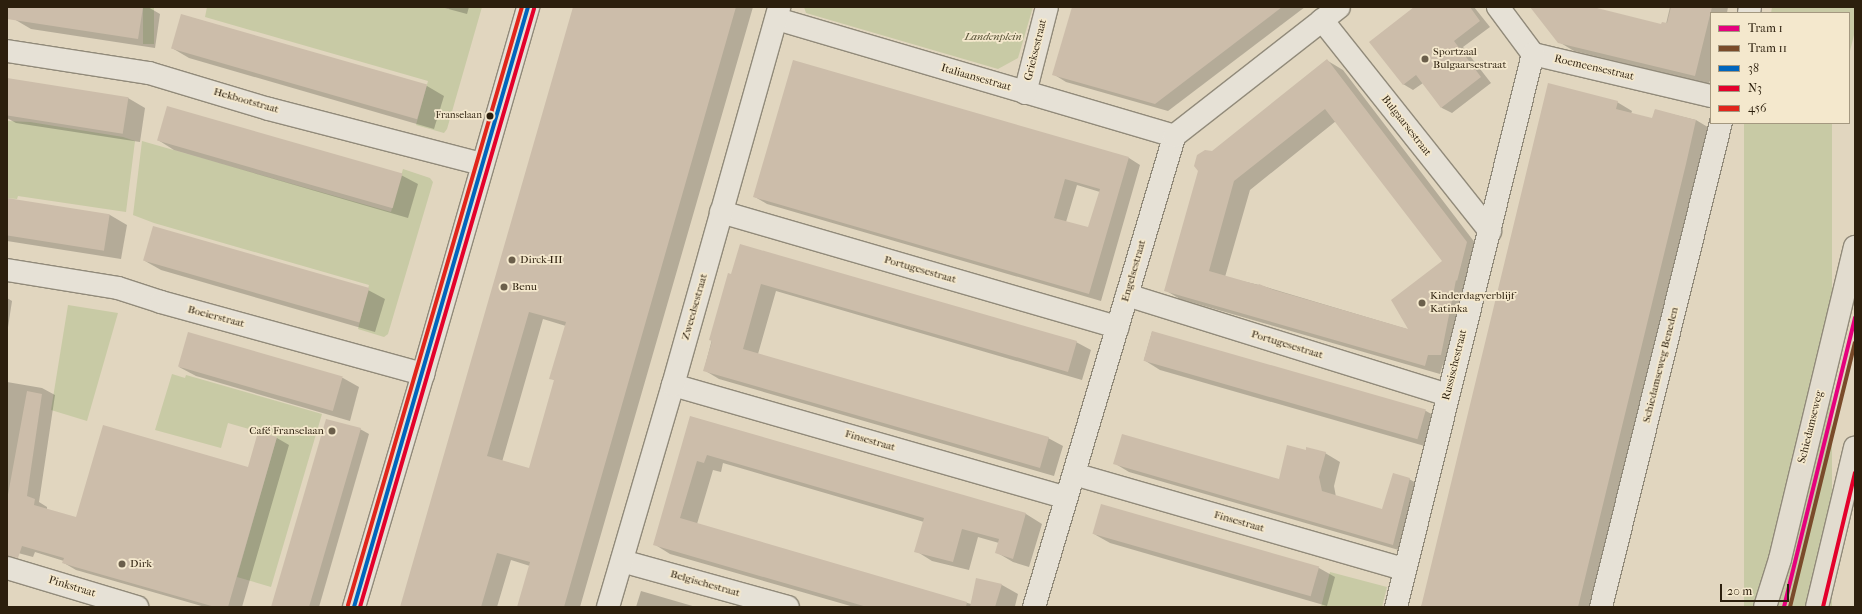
<!DOCTYPE html>
<meta charset="utf-8">
<style>
body{margin:0}
#map{position:relative;width:1862px;height:614px;overflow:hidden;background:#e1d6bf;font-family:"IM FELL French Canon",serif}
div>[style]{position:absolute}
.green>*{inset:0;background:#c8caa5;transform-origin:0 0}
.shadow>*{inset:0;background:#0003}
.building>*{inset:0;background:#ccbdaa;transform-origin:0 0}
.roads{filter:drop-shadow(1px 0 #918a7a) drop-shadow(-1px 0 #918a7a) drop-shadow(0 1px #918a7a) drop-shadow(0 -1px #918a7a)}
.minor>*{height:22px;margin:-11px;padding:0 11px;transform-origin:11px;border-radius:11px;background:#e6e1d6}
.major>*{height:22px;margin:-11px;padding:0 11px;transform-origin:11px;border-radius:11px;background:#e2dccf}
.bus-1>*{height:4px;margin:-2px;padding:0 2px;transform-origin:2px;border-radius:2px;background:#0065bd}
.bus-2>*{height:4px;margin:-2px;padding:0 2px;transform-origin:2px;border-radius:2px;background:#e4002b}
.bus-3>*{height:4px;margin:-2px;padding:0 2px;transform-origin:2px;border-radius:2px;background:#e1251b}
.tram-1>*{height:4px;margin:-2px;padding:0 2px;transform-origin:2px;border-radius:2px;background:#e5007d}
.tram-2>*{height:4px;margin:-2px;padding:0 2px;transform-origin:2px;border-radius:2px;background:#7a4b2a}
.dots>*{width:11px;height:11px;translate:-50% -50%;box-sizing:border-box;border:2px solid #f4e8cd;border-radius:50%}
span{translate:-50% -50%;white-space:nowrap;text-align:center;line-height:1.15;-webkit-text-stroke:3.5px #f4e8cd;paint-order:stroke}
.bus-label{font-size:10px;color:#2c1f0d}
.right{translate:-100% -50%;text-align:right}
.park-label{font-size:11px;color:#555034;font-style:italic}
.street-label{font-size:11px;color:#2c1f0d}
.poi-label{font-size:11px;color:#2c1f0d}
.left{translate:0 -50%;text-align:left}
.frame{position:absolute;inset:0;border:8px solid #2c1f0d;pointer-events:none}
.legend{position:absolute;left:1710px;top:12px;width:140px;height:112px;box-sizing:border-box;background:#f4e8cd;border:1px solid #a49880;margin:0;padding:5px 7px;list-style:none;font-size:12px;color:#2c1f0d}
.legend li{display:flex;align-items:center;gap:8px;height:20px}
.legend b{width:20px;border:1px solid #a49880}
.scale{position:absolute;left:1720px;top:584px;width:69px;height:18px;box-sizing:border-box;border:2px solid #2c1f0d;border-top:0;padding-left:5px;font-size:12px;line-height:14px;white-space:nowrap;color:#2c1f0d;-webkit-text-stroke:3px #f4e8cd;paint-order:stroke}
</style>
<div id="map">
<div class="green">
<i style="left:143px;top:7px;width:11px;height:37px"></i>
<i style="clip-path:polygon(207px 7px,440px 7px,449px 9px,450px 7px,482px 7px,447px 129px,444px 133px,416px 125px,428px 81px,205px 17px)"></i>
<i style="clip-path:polygon(804px 7px,1033px 7px,1018px 58px,998px 69px,806px 13px)"></i>
<i style="clip-path:polygon(1772px 7px,1855px 7px,1855px 31px,1849px 55px,1849px 13px,1771px 13px)"></i>
<i style="clip-path:polygon(7px 121px,30px 122px,123px 137px,135px 141px,126px 212px,18px 196px,17px 199px,7px 198px)"></i>
<i style="left:1744px;top:123px;width:88px;height:498px"></i>
<i style="clip-path:polygon(142px 141px,391px 212px,403px 169px,430px 178px,433px 182px,388px 334px,384px 337px,358px 329px,369px 285px,154px 223px,133px 215px)"></i>
<i style="clip-path:polygon(68px 305px,118px 313px,87px 421px,51px 410px)"></i>
<i style="clip-path:polygon(172px 374px,185px 378px,186px 375px,322px 414px,271px 587px,237px 577px,277px 437px,228px 423px,221px 448px,155px 430px)"></i>
<i style="clip-path:polygon(1330px 572px,1387px 587px,1382px 607px,1321px 607px)"></i>
</div>
<div class="shadow">
<i style="clip-path:polygon(16px 7px,148px 7px,160px 14px,155px 48px,31px 29px,14px 19px)"></i>
<i style="clip-path:polygon(441px 7px,469px 7px,467px 14px)"></i>
<i style="clip-path:polygon(evenodd,574px 7px,753px 7px,580px 607px,518px 607px,530px 566px,511px 560px,497px 607px,401px 607px,574px 7px,543px 319px,566px 326px,551px 378px,555px 381px,530px 470px,502px 462px,543px 319px)"></i>
<i style="clip-path:polygon(1073px 7px,1305px 7px,1168px 111px,1066px 82px,1053px 74px)"></i>
<i style="clip-path:polygon(1416px 7px,1474px 7px,1490px 27px,1463px 47px,1491px 83px,1452px 113px,1442px 108px,1423px 83px,1413px 90px,1403px 84px)"></i>
<i style="clip-path:polygon(1532px 7px,1586px 7px,1662px 25px,1666px 24px,1670px 7px,1728px 7px,1727px 13px,1711px 13px,1711px 77px,1709px 84px,1574px 51px,1559px 42px)"></i>
<i style="clip-path:polygon(182px 15px,427px 86px,444px 96px,434px 129px,189px 58px,172px 48px)"></i>
<i style="clip-path:polygon(evenodd,1328px 61px,1343px 70px,1482px 252px,1456px 363px,1443px 364px,1440px 374px,1180px 299px,1165px 290px,1212px 152px,1328px 61px,1336px 121px,1443px 261px,1410px 330px,1259px 285px,1225px 277px,1250px 190px,1336px 121px)"></i>
<i style="clip-path:polygon(7px 79px,128px 98px,145px 108px,140px 142px,16px 123px,7px 118px)"></i>
<i style="clip-path:polygon(1617px 102px,1632px 111px,1631px 114px,1653px 119px,1655px 110px,1696px 120px,1711px 129px,1594px 607px,1421px 607px)"></i>
<i style="clip-path:polygon(158px 140px,401px 175px,418px 184px,408px 218px,174px 150px)"></i>
<i style="clip-path:polygon(evenodd,1129px 158px,1140px 165px,1101px 301px,767px 204px,755px 197px,1129px 158px,1077px 185px,1100px 192px,1089px 228px,1066px 222px,1077px 185px)"></i>
<i style="clip-path:polygon(7px 199px,110px 215px,127px 225px,121px 259px,7px 241px)"></i>
<i style="clip-path:polygon(145px 261px,368px 290px,385px 299px,375px 332px,161px 270px)"></i>
<i style="clip-path:polygon(729px 274px,1076px 342px,1091px 350px,1082px 380px,776px 291px,758px 354px,1048px 438px,1063px 446px,1054px 476px,719px 379px,704px 370px)"></i>
<i style="clip-path:polygon(7px 298px,12px 301px,7px 334px)"></i>
<i style="clip-path:polygon(1152px 332px,1426px 411px,1442px 420px,1435px 449px,1160px 370px,1144px 360px)"></i>
<i style="clip-path:polygon(179px 367px,343px 378px,359px 387px,350px 421px,196px 376px)"></i>
<i style="clip-path:polygon(7px 382px,42px 388px,55px 395px,39px 502px,47px 507px,47px 510px,76px 518px,249px 468px,259px 433px,277px 438px,289px 445px,242px 607px,205px 607px,76px 570px,64px 563px,64px 561px,35px 552px,33px 557px,7px 550px)"></i>
<i style="clip-path:polygon(691px 417px,1026px 514px,1042px 524px,1029px 567px,1013px 562px,996px 552px,999px 543px,978px 537px,969px 570px,932px 561px,916px 551px,924px 522px,723px 463px,721px 472px,713px 470px,697px 524px,971px 604px,977px 579px,1002px 585px,1018px 594px,1015px 606px,1017px 607px,854px 607px,670px 554px,654px 544px)"></i>
<i style="clip-path:polygon(360px 429px,369px 434px,319px 607px,272px 607px)"></i>
<i style="clip-path:polygon(1307px 451px,1325px 453px,1340px 462px,1334px 486px,1336px 497px,1383px 510px,1409px 479px,1425px 488px,1409px 553px,1129px 472px,1114px 463px,1279px 480px)"></i>
<i style="clip-path:polygon(1094px 534px,1319px 568px,1335px 577px,1327px 606px,1110px 543px)"></i>
<i style="clip-path:polygon(641px 591px,696px 607px,636px 607px)"></i>
</div>
<div class="building">
<i style="clip-path:polygon(7px 7px,143px 7px,138px 39px,7px 19px)"></i>
<i style="clip-path:polygon(evenodd,573px 7px,736px 7px,564px 607px,517px 607px,530px 562px,497px 553px,481px 607px,400px 607px,573px 7px,529px 312px,566px 322px,549px 379px,554px 380px,529px 468px,487px 456px,529px 312px)"></i>
<i style="clip-path:polygon(1072px 7px,1282px 7px,1155px 104px,1052px 75px)"></i>
<i style="clip-path:polygon(1414px 7px,1470px 7px,1480px 21px,1454px 41px,1481px 77px,1441px 108px,1416px 75px,1403px 85px,1369px 42px)"></i>
<i style="clip-path:polygon(1530px 7px,1593px 7px,1661px 24px,1662px 22px,1667px 23px,1671px 7px,1712px 7px,1695px 76px,1558px 43px)"></i>
<i style="left:181px;top:14px;width:256px;height:36px;rotate:16deg"></i>
<i style="clip-path:polygon(evenodd,1327px 59px,1467px 242px,1457px 281px,1456px 280px,1441px 355px,1428px 355px,1425px 366px,1164px 291px,1198px 171px,1194px 166px,1197px 155px,1205px 150px,1212px 151px,1327px 59px,1325px 109px,1442px 261px,1391px 300px,1408px 329px,1274px 290px,1259px 284px,1258px 285px,1209px 271px,1234px 181px,1325px 109px)"></i>
<i style="clip-path:polygon(evenodd,793px 60px,1129px 157px,1089px 294px,753px 197px,793px 60px,1065px 179px,1100px 189px,1088px 227px,1054px 218px,1065px 179px)"></i>
<i style="left:7px;top:78px;width:123px;height:37px;rotate:9deg"></i>
<i style="clip-path:polygon(1548px 83px,1618px 101px,1616px 109px,1652px 118px,1655px 109px,1696px 120px,1686px 164px,1578px 607px,1421px 607px)"></i>
<i style="left:167px;top:106px;width:245px;height:36px;rotate:16deg"></i>
<i style="left:7px;top:198px;width:104px;height:37px;rotate:9deg"></i>
<i style="left:153px;top:226px;width:225px;height:36px;rotate:16deg"></i>
<i style="clip-path:polygon(740px 244px,1077px 341px,1068px 372px,761px 284px,743px 349px,1049px 437px,1040px 468px,703px 371px,712px 341px,709px 340px,728px 273px,731px 274px)"></i>
<i style="left:1152px;top:331px;width:285px;height:31px;rotate:16deg"></i>
<i style="left:188px;top:332px;width:161px;height:36px;rotate:16deg"></i>
<i style="clip-path:polygon(27px 391px,42px 394px,27px 496px,35px 499px,34px 505px,76px 517px,103px 425px,248px 467px,258px 432px,277px 437px,228px 607px,215px 607px,75px 567px,62px 563px,64px 558px,22px 546px,18px 558px,7px 556px,7px 500px)"></i>
<i style="clip-path:polygon(690px 416px,1026px 513px,1013px 559px,995px 553px,999px 539px,962px 529px,953px 562px,914px 552px,924px 518px,707px 455px,704px 463px,697px 461px,680px 518px,967px 602px,966px 607px,867px 607px,653px 545px)"></i>
<i style="clip-path:polygon(326px 419px,361px 428px,348px 473px,309px 607px,271px 607px)"></i>
<i style="clip-path:polygon(1122px 434px,1279px 479px,1287px 445px,1306px 450px,1306px 447px,1326px 452px,1319px 477px,1322px 491px,1382px 509px,1393px 473px,1410px 478px,1393px 545px,1113px 464px)"></i>
<i style="left:1101px;top:504px;width:227px;height:31px;rotate:16deg"></i>
<i style="clip-path:polygon(976px 578px,1002px 584px,995px 607px,970px 607px)"></i>
</div>
<div class="roads">
<div class="minor">
<i style="left:1498px;top:7px;width:59px;rotate:53.3deg"></i>
<i style="left:1533px;top:54px;width:183px;rotate:13.3deg"></i>
<i style="left:1749px;top:13px;width:6px;rotate:-81deg"></i>
<i style="left:777px;top:19px;width:414px;rotate:16.4deg"></i>
<i style="left:1322px;top:20px;width:270px;rotate:51.5deg"></i>
<i style="left:7px;top:51px;width:144px;rotate:8.8deg"></i>
<i style="left:149px;top:73px;width:125px;rotate:16.7deg"></i>
<i style="left:269px;top:109px;width:220px;rotate:14.5deg"></i>
<i style="left:1025px;top:93px;width:89px;rotate:-75.7deg"></i>
<i style="left:721px;top:212px;width:413px;rotate:16.2deg"></i>
<i style="left:7px;top:270px;width:112px;rotate:9.2deg"></i>
<i style="left:118px;top:288px;width:45px;rotate:18deg"></i>
<i style="left:161px;top:302px;width:272px;rotate:15.4deg"></i>
<i style="left:1127px;top:295px;width:336px;rotate:17.3deg"></i>
<i style="left:673px;top:385px;width:409px;rotate:16deg"></i>
<i style="left:1074px;top:474px;width:343px;rotate:16.1deg"></i>
<i style="left:622px;top:561px;width:172px;rotate:15.5deg"></i>
<i style="left:7px;top:568px;width:136px;rotate:16.7deg"></i>
<i style="left:354px;top:607px;width:243px;rotate:-73.5deg"></i>
<i style="left:423px;top:374px;width:382px;rotate:-74deg"></i>
<i style="left:608px;top:607px;width:231px;rotate:-73.7deg"></i>
<i style="left:673px;top:385px;width:393px;rotate:-74.3deg"></i>
<i style="left:1034px;top:607px;width:491px;rotate:-73.4deg"></i>
<i style="left:1174px;top:136px;width:209px;rotate:-38deg"></i>
<i style="left:1396px;top:607px;width:570px;rotate:-76.09deg"></i>
<i style="left:1601px;top:607px;width:499px;rotate:-76.1deg"></i>
</div>
<div class="major">
<i style="left:1765px;top:607px;width:50px;rotate:-72.6deg"></i>
<i style="left:1780px;top:559px;width:321px;rotate:-76.5deg"></i>
<i style="left:1817px;top:607px;width:164px;rotate:-76.6deg"></i>
</div>
</div>
<div class="bus-1">
<i style="left:354px;top:607px;width:625px;rotate:-73.83deg"></i>
</div>
<div class="bus-2">
<i style="left:360px;top:607px;width:623px;rotate:-73.78deg"></i>
<i style="left:1823px;top:607px;width:138px;rotate:-76.6deg"></i>
</div>
<div class="bus-3">
<i style="left:348px;top:605px;width:623px;rotate:-73.78deg"></i>
</div>
<div class="tram-1">
<i style="left:1784px;top:607px;width:298px;rotate:-76.2deg"></i>
</div>
<div class="tram-2">
<i style="left:1790px;top:607px;width:272px;rotate:-76.2deg"></i>
</div>
<div class="dots">
<i style="left:1425px;top:59px;background:#6b5f4b"></i>
<i style="left:490px;top:116px;background:#2c1f0d"></i>
<i style="left:512px;top:260px;background:#6b5f4b"></i>
<i style="left:504px;top:287px;background:#6b5f4b"></i>
<i style="left:1422px;top:303px;background:#6b5f4b"></i>
<i style="left:332px;top:431px;background:#6b5f4b"></i>
<i style="left:122px;top:564px;background:#6b5f4b"></i>
</div>
<div class="bus-label">
<span class="right" style="left:482px;top:116px">Franselaan</span>
</div>
<div class="park-label">
<span style="left:993px;top:37px">Landenplein</span>
</div>
<div class="street-label">
<span style="left:1036px;top:50px;rotate:-76deg">Grieksestraat</span>
<span style="left:1594px;top:68px;rotate:13deg">Roemeensestraat</span>
<span style="left:976px;top:78px;rotate:16deg">Italiaansestraat</span>
<span style="left:246px;top:101px;rotate:16deg">Hekbootstraat</span>
<span style="left:1406px;top:126px;rotate:52deg">Bulgaarsestraat</span>
<span style="left:920px;top:270px;rotate:16deg">Portugesestraat</span>
<span style="left:1134px;top:271px;rotate:-74deg">Engelsestraat</span>
<span style="left:695px;top:307px;rotate:-74deg">Zweedsestraat</span>
<span style="left:216px;top:317px;rotate:15deg">Boeierstraat</span>
<span style="left:1287px;top:345px;rotate:17deg">Portugesestraat</span>
<span style="left:1455px;top:365px;rotate:-76deg">Russischestraat</span>
<span style="left:1661px;top:365px;rotate:-76deg">Schiedamseweg Beneden</span>
<span style="left:1811px;top:427px;rotate:-76deg">Schiedamseweg</span>
<span style="left:870px;top:441px;rotate:16deg">Finsestraat</span>
<span style="left:1239px;top:522px;rotate:16deg">Finsestraat</span>
<span style="left:705px;top:584px;rotate:16deg">Belgischestraat</span>
<span style="left:72px;top:587px;rotate:17deg">Pinkstraat</span>
</div>
<div class="poi-label">
<span class="left" style="left:1433px;top:59px">Sportzaal<br>Bulgaarsestraat</span>
<span class="left" style="left:520px;top:260px">Dirck-III</span>
<span class="left" style="left:512px;top:287px">Benu</span>
<span class="left" style="left:1430px;top:303px">Kinderdagverblijf<br>Katinka</span>
<span class="right" style="left:324px;top:431px">Café Franselaan</span>
<span class="left" style="left:130px;top:564px">Dirk</span>
</div>
<div class="frame"></div>
<ul class="legend">
<li><b style="height:5px;background:#e5007d"></b>Tram 1</li>
<li><b style="height:5px;background:#7a4b2a"></b>Tram 11</li>
<li><b style="height:5px;background:#0065bd"></b>38</li>
<li><b style="height:5px;background:#e4002b"></b>N3</li>
<li><b style="height:5px;background:#e1251b"></b>456</li>
</ul>
<div class="scale">20 m</div>
</div>
